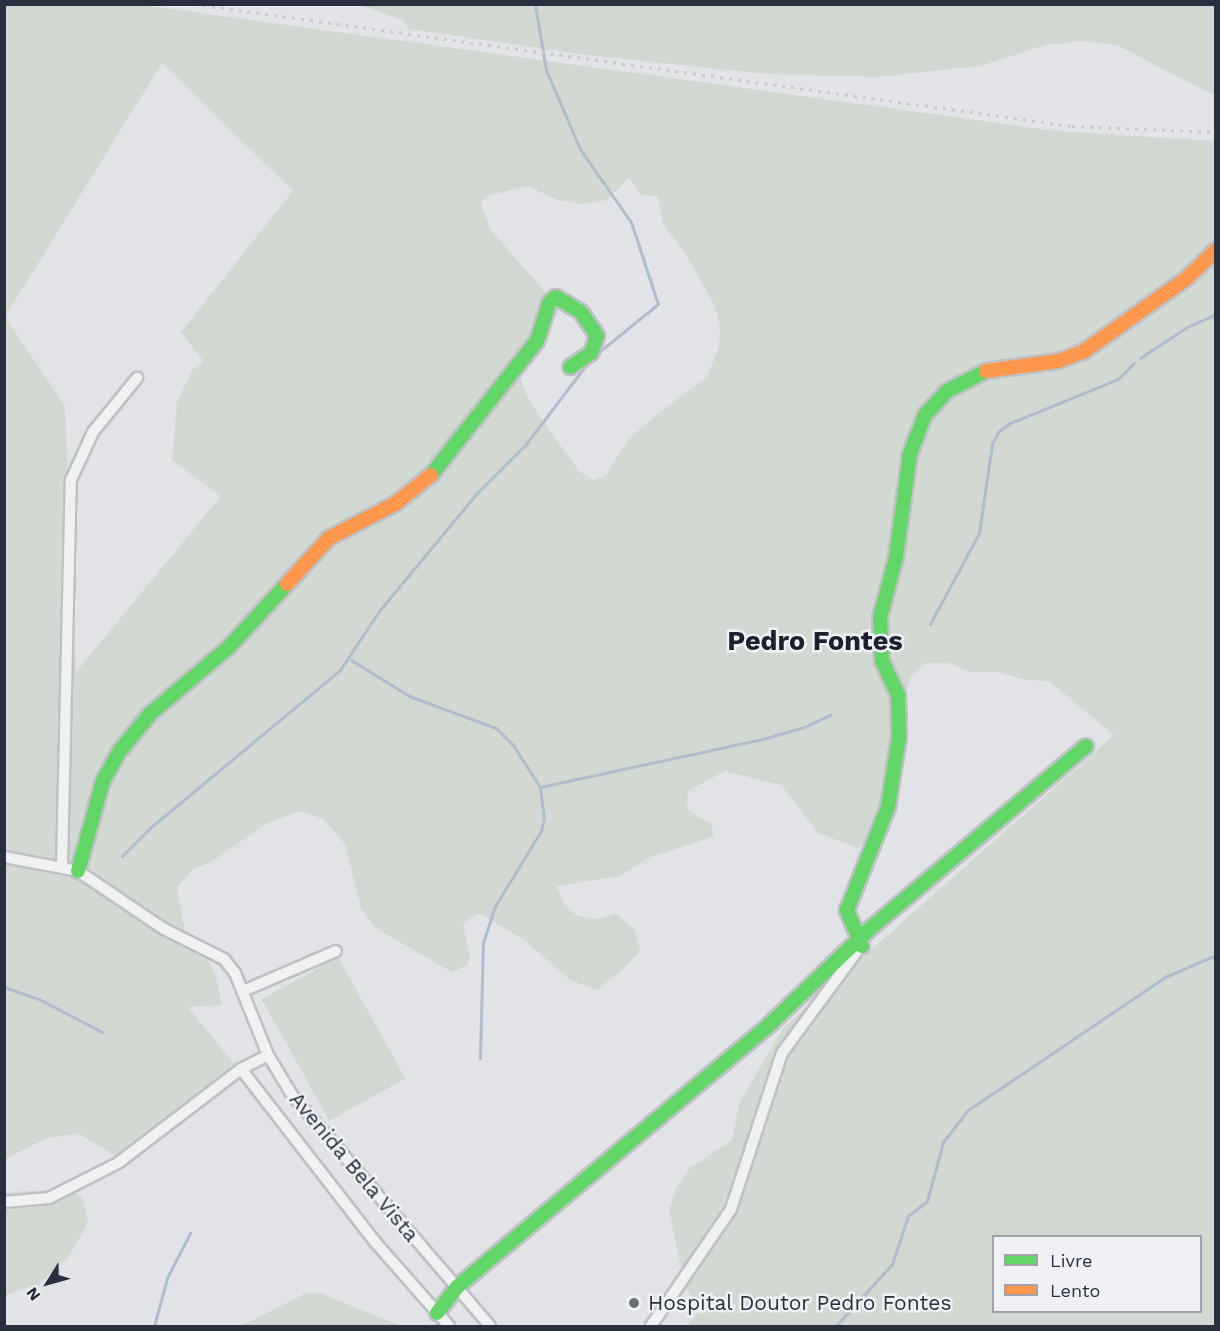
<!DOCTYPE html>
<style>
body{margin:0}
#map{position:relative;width:1220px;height:1331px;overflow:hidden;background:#e1e3e6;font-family:"Work Sans",sans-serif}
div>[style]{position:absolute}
.green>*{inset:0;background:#d1d9d2;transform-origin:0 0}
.stream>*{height:3px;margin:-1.5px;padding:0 1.5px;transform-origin:1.5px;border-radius:1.5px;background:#b1bccf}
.roads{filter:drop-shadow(2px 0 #bfc1c4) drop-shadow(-2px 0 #bfc1c4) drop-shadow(0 2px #bfc1c4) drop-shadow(0 -2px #bfc1c4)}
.street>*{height:10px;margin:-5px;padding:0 5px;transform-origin:5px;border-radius:5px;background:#f0f1f3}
.fast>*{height:14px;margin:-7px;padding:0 7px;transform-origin:7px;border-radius:7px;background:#63d668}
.slow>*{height:14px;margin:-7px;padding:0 7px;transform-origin:7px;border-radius:7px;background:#ff974d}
.rail>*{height:3px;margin-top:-1.5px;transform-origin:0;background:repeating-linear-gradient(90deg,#cacbcd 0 3px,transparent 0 9px)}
.dots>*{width:16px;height:16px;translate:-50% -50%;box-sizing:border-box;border:3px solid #eff1f5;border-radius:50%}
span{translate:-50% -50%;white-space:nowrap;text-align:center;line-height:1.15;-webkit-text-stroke:5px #eff1f5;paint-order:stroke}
.street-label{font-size:21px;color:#292f3e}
.poi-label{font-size:21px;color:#292f3e}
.left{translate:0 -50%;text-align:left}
.district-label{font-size:27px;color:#1c202e;font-weight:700}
.frame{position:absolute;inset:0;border:6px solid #292f3e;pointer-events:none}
.legend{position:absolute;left:992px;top:1235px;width:210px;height:78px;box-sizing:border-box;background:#eff1f5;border:2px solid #a0a3ac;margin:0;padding:8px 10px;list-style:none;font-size:18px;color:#292f3e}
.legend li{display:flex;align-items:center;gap:12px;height:30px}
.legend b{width:30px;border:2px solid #a0a3ac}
.north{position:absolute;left:18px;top:1253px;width:60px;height:60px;-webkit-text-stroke:4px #eff1f5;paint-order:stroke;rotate:233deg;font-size:16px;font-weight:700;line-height:24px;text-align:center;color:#292f3e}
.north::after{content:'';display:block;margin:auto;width:21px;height:27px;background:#292f3e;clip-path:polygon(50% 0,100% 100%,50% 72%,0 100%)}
</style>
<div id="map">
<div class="green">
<i style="clip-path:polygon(evenodd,5px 5px,142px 5px,1056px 131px,1215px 141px,1215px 1326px,686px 1326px,701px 1310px,685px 1286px,669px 1209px,676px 1189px,690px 1168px,732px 1140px,740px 1102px,783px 1028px,1114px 735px,1049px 681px,1026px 680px,997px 672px,971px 672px,948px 663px,925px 663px,911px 676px,902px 703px,882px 813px,870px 838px,858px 848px,818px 833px,781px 785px,725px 771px,688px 791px,687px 810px,712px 824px,713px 837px,650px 857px,620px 876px,556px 886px,565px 906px,578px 916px,598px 919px,616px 914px,634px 929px,640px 950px,626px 967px,597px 990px,570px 980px,524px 940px,478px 913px,463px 924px,470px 956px,467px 965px,452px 972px,377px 929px,361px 909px,345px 844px,323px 819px,301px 811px,267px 823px,211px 862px,193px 869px,177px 887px,186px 939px,206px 957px,216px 975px,222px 1005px,188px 1007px,238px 1069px,182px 1105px,116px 1156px,78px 1133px,45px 1139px,5px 1159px,5px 5px,162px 63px,293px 191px,181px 332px,204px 362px,192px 370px,177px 403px,172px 460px,221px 496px,76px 672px,65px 406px,5px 317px,162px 63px,5px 5px,629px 178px,641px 195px,658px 196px,663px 224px,685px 253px,714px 304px,720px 325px,719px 347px,707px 377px,655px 416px,628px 440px,605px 476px,593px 480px,579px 471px,552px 434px,528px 399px,521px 380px,523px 358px,560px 309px,490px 229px,481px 202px,490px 195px,527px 186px,558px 200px,584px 204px,607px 200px,629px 178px,5px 5px,994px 1236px,1200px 1236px,1200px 1312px,994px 1312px,994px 1236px)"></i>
<i style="clip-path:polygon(360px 5px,1215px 5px,1215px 96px,1117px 45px,1083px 41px,1045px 45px,980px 66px,877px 77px,767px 74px,586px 55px,409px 29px,403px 20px)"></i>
<i style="left:338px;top:957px;width:139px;height:87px;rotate:61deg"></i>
<i style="clip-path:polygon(73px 1190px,82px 1198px,88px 1222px,69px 1257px,39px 1284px,5px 1295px,4px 1192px)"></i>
<i style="clip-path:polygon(306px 1293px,320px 1293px,401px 1326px,241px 1326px)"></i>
</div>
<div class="stream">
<i style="left:52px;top:4px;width:13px"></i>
<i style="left:535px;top:4px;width:67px;rotate:80.5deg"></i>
<i style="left:546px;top:70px;width:86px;rotate:66.7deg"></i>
<i style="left:580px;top:149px;width:89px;rotate:55.1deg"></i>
<i style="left:631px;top:222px;width:86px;rotate:71.8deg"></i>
<i style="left:658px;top:304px;width:76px;rotate:140.9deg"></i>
<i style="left:1140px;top:358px;width:56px;rotate:-33.4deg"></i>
<i style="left:1187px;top:327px;width:32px;rotate:-24deg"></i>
<i style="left:930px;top:624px;width:103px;rotate:-61.7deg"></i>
<i style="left:979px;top:533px;width:90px;rotate:-81.7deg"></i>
<i style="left:992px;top:444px;width:13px;rotate:-63deg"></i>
<i style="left:998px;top:432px;width:15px;rotate:-37deg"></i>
<i style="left:1010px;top:423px;width:117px;rotate:-22.2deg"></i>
<i style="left:1118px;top:379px;width:23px;rotate:-45deg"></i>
<i style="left:351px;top:660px;width:68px;rotate:31.8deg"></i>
<i style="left:409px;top:696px;width:93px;rotate:20.2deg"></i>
<i style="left:496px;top:728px;width:24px;rotate:45deg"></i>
<i style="left:513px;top:745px;width:50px;rotate:57.3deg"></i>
<i style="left:540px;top:787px;width:31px;rotate:83deg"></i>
<i style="left:544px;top:818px;width:13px;rotate:103deg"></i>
<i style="left:541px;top:831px;width:88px;rotate:121.5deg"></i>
<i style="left:495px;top:906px;width:38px;rotate:108deg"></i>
<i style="left:483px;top:942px;width:116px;rotate:91.5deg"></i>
<i style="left:540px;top:787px;width:231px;rotate:-12.2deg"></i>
<i style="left:766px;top:738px;width:37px;rotate:-16deg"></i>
<i style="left:802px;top:728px;width:31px;rotate:-25deg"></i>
<i style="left:122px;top:856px;width:41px;rotate:-45deg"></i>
<i style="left:151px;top:827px;width:246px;rotate:-39.7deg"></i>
<i style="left:340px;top:670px;width:71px;rotate:-56.5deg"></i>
<i style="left:379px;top:611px;width:153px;rotate:-50.3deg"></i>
<i style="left:477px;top:493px;width:69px;rotate:-45deg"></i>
<i style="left:526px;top:444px;width:99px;rotate:-52.8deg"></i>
<i style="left:4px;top:987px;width:37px;rotate:19deg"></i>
<i style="left:39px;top:999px;width:71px;rotate:27.6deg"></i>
<i style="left:154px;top:1326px;width:50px;rotate:-74.8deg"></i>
<i style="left:167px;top:1278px;width:51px;rotate:-62.9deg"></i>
<i style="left:836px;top:1326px;width:84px;rotate:-47.9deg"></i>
<i style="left:892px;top:1264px;width:51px;rotate:-71.6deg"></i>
<i style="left:908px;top:1216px;width:24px;rotate:-38deg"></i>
<i style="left:927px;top:1201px;width:61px;rotate:-74.8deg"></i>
<i style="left:943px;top:1142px;width:41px;rotate:-52deg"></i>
<i style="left:968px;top:1110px;width:240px;rotate:-34deg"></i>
<i style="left:1167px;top:976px;width:53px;rotate:-23.2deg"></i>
</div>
<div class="roads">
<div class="street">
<i style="left:4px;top:857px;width:75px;rotate:10.7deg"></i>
<i style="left:78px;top:871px;width:104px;rotate:34deg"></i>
<i style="left:164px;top:929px;width:67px;rotate:26.6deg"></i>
<i style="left:224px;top:959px;width:18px;rotate:52deg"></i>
<i style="left:235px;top:973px;width:88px;rotate:68.1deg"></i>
<i style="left:268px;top:1055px;width:47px;rotate:59deg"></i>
<i style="left:292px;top:1095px;width:304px;rotate:49.4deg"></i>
<i style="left:62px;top:866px;width:386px;rotate:-88.7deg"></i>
<i style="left:71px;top:480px;width:53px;rotate:-65.4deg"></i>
<i style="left:93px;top:432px;width:70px;rotate:-50.8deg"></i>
<i style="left:243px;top:991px;width:101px;rotate:-23.3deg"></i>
<i style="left:241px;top:1069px;width:220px;rotate:52.2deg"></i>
<i style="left:376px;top:1243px;width:111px;rotate:48.7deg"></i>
<i style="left:4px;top:1202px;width:45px;rotate:-5.1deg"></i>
<i style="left:49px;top:1198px;width:77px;rotate:-26.9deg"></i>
<i style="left:118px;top:1163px;width:155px;rotate:-37.4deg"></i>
<i style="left:241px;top:1069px;width:30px;rotate:-27deg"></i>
<i style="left:651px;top:1326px;width:142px;rotate:-55.6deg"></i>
<i style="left:731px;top:1209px;width:164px;rotate:-71.9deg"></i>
<i style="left:782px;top:1053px;width:137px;rotate:-53.6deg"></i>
</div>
<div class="fast">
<i style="left:431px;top:475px;width:171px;rotate:-51.7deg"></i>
<i style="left:537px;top:341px;width:40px;rotate:-72deg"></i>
<i style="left:549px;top:303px;width:9px;rotate:-41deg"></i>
<i style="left:556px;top:297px;width:29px;rotate:31deg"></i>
<i style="left:581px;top:312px;width:29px;rotate:56deg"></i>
<i style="left:597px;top:336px;width:18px;rotate:109deg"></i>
<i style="left:591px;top:353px;width:25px;rotate:146deg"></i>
<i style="left:78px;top:871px;width:93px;rotate:-74.5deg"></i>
<i style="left:103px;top:781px;width:33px;rotate:-61deg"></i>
<i style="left:119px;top:752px;width:49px;rotate:-50.8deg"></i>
<i style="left:150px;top:714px;width:104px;rotate:-40.3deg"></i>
<i style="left:229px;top:647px;width:86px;rotate:-47.4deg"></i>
<i style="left:862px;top:946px;width:39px;rotate:-113deg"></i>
<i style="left:847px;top:910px;width:111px;rotate:-68.3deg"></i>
<i style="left:888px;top:807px;width:71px;rotate:-81.1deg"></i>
<i style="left:899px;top:737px;width:42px;rotate:-91.4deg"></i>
<i style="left:898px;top:695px;width:38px;rotate:-115deg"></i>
<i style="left:882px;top:661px;width:43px;rotate:-92.7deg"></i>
<i style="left:880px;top:618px;width:63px;rotate:-75.3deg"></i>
<i style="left:896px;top:557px;width:104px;rotate:-82.3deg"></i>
<i style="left:910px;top:454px;width:42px;rotate:-69deg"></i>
<i style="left:925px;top:415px;width:33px;rotate:-47deg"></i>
<i style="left:947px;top:391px;width:44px;rotate:-27.1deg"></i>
<i style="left:437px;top:1313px;width:33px;rotate:-52deg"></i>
<i style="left:457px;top:1287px;width:409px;rotate:-40deg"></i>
<i style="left:770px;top:1024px;width:141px;rotate:-43.6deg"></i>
<i style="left:872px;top:927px;width:280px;rotate:-40.2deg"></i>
</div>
<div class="slow">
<i style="left:986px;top:371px;width:73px;rotate:-7.9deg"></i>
<i style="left:1058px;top:361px;width:27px;rotate:-20deg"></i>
<i style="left:1083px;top:352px;width:128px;rotate:-35.4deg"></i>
<i style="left:1187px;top:278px;width:40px;rotate:-44deg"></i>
<i style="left:287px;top:584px;width:62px;rotate:-47.6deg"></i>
<i style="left:329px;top:538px;width:74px;rotate:-27.3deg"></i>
<i style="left:395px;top:504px;width:46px;rotate:-38.9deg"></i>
</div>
</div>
<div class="rail">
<i style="left:194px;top:4px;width:886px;rotate:7.91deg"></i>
<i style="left:1072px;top:126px;width:144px;rotate:2.4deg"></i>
</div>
<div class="dots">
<i style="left:634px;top:1303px;background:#696e79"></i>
</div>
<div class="street-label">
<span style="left:354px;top:1167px;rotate:50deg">Avenida Bela Vista</span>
</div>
<div class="poi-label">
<span class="left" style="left:648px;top:1303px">Hospital Doutor Pedro Fontes</span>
</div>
<div class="district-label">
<span style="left:815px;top:642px">Pedro Fontes</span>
</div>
<div class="frame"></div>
<ul class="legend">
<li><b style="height:8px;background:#63d668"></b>Livre</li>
<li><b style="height:8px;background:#ff974d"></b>Lento</li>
</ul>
<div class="north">N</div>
</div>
